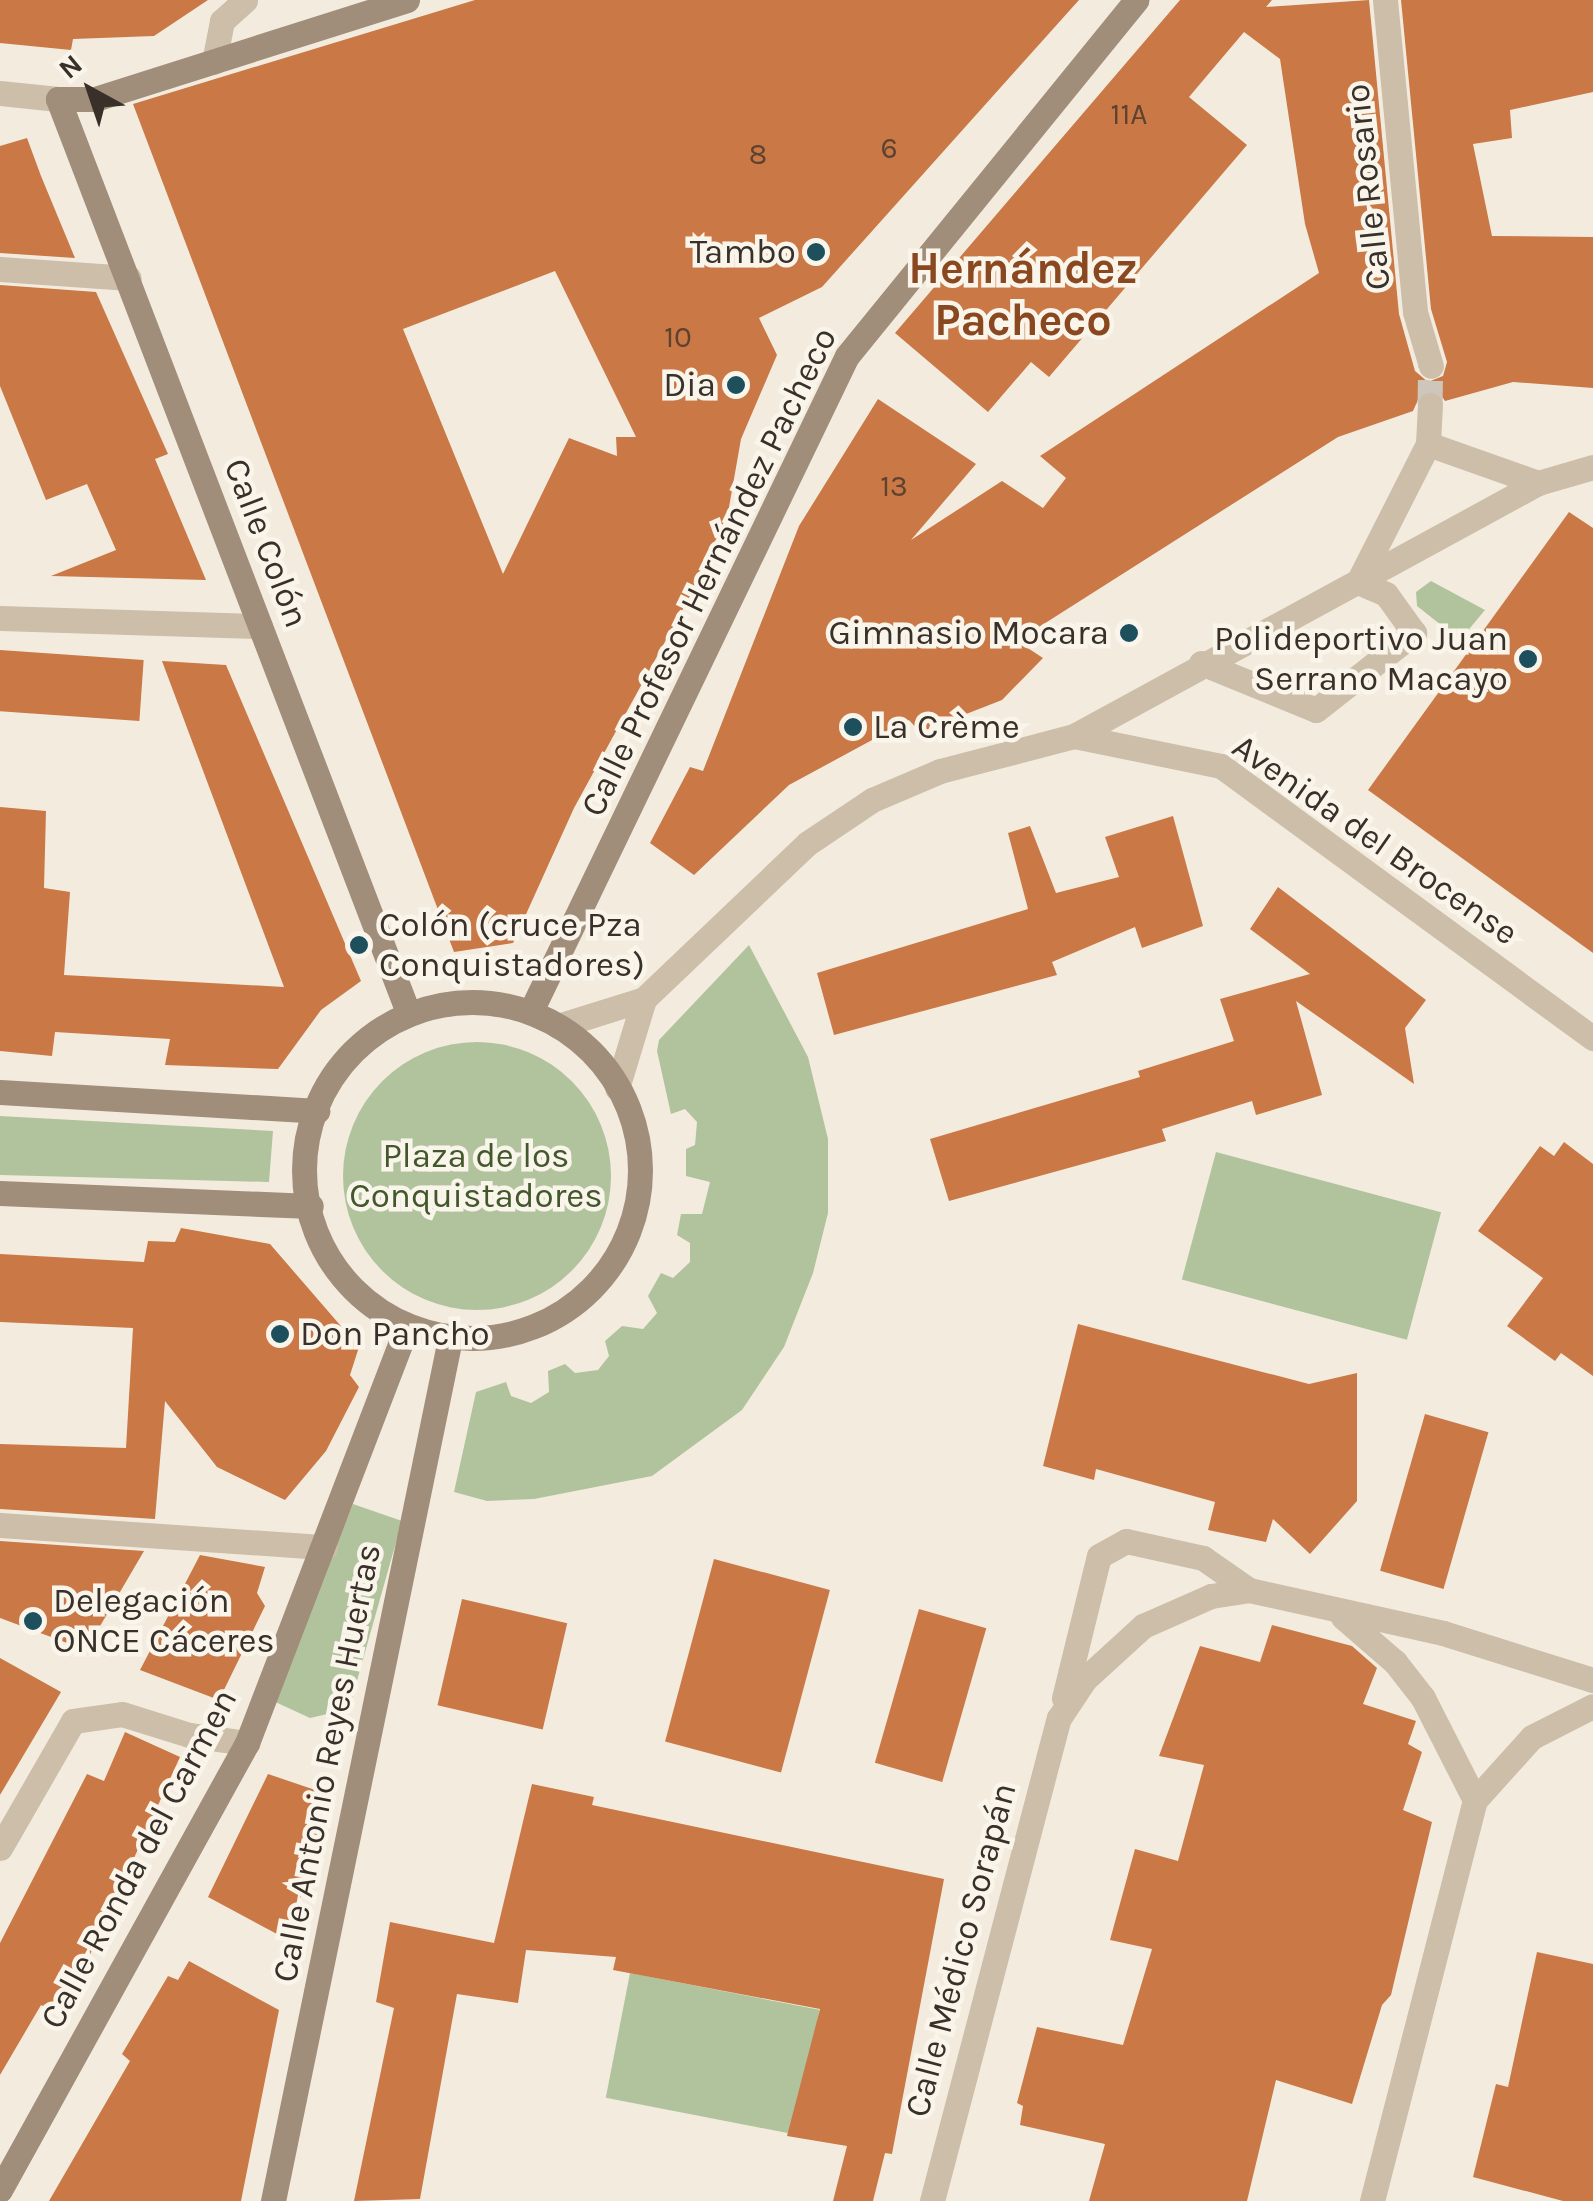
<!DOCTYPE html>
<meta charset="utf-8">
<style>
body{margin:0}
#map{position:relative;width:1593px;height:2201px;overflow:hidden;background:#f3ecde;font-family:Karla,sans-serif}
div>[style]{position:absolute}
.green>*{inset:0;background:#b1c39d;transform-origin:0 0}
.round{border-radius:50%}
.building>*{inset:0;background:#c97846;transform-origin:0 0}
.street-tunnel>*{height:25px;margin-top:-12.5px;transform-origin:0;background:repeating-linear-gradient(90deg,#cec6ba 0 25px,transparent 0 37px)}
.street>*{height:25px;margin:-12.5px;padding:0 12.5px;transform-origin:12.5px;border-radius:12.5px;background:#ccbea9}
.secondary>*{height:25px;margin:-12.5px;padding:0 12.5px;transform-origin:12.5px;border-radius:12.5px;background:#a08d7a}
.secondary>.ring{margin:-12.5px;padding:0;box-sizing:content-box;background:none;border:25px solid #a08d7a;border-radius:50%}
.dots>*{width:28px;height:28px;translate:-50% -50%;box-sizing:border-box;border:5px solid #faf5eb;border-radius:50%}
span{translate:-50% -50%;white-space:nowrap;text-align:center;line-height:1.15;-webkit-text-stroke:9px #faf5eb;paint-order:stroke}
.number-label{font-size:30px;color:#5d4230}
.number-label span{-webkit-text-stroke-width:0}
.street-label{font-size:35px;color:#393029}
.poi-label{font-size:35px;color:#393029}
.right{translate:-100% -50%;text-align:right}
.left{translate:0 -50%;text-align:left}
.park-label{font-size:35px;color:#42582c}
.district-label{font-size:45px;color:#8a4820;font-weight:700}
.north{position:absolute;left:40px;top:40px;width:100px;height:100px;-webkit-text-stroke:8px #faf5eb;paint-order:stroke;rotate:320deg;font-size:28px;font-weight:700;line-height:40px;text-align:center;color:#393029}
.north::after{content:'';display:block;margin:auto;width:35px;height:45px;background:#393029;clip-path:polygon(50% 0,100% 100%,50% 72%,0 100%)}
</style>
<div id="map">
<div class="green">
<i style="clip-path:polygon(1431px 581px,1485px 610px,1460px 640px,1417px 606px,1416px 592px)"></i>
<i style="clip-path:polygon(749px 945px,808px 1057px,828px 1139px,828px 1213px,813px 1273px,784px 1347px,742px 1410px,652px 1476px,534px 1499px,487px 1501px,454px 1492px,476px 1392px,506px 1382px,511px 1396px,531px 1403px,549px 1392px,548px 1371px,565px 1364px,575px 1373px,598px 1370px,609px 1356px,605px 1341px,622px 1326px,643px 1329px,657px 1313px,648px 1296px,661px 1273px,673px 1278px,690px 1262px,690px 1243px,677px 1235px,681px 1214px,702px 1214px,710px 1182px,686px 1176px,686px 1149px,695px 1145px,697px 1122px,685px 1109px,671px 1114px,657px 1051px,659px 1040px)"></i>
<i class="round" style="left:343px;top:1042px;width:268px;height:268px"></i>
<i style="clip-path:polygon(0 1116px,273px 1131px,269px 1182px,0 1175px)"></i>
<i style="left:1216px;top:1152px;width:233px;height:132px;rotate:15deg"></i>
<i style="clip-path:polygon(353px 1504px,402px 1521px,349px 1709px,310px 1718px,271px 1700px)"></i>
<i style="left:630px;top:1973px;width:193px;height:127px;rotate:11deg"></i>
</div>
<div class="building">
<i style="clip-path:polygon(0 0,208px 0,154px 36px,73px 39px,71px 50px,0 43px)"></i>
<i style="clip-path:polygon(evenodd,475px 0,1079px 0,822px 287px,759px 318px,777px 355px,741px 439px,728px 513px,690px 596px,574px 808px,513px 943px,454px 952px,133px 104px,475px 0,555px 271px,636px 437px,616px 437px,617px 456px,569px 438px,503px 574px,403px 329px,555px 271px)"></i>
<i style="clip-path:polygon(1180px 0,1272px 0,1266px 7px,1369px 0,1399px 314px,1415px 371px,1428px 382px,1443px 376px,1447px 362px,1431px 309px,1401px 0,1593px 0,1593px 92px,1510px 110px,1512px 138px,1473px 144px,1492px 236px,1593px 237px,1593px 388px,1513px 382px,1445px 401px,1438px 391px,1422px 391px,1413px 411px,1338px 437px,1017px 641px,1043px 658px,1002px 700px,920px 732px,909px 720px,789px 785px,694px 875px,650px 843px,690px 767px,703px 771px,799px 526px,878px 399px,976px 464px,911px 540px,1002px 481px,1043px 508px,1066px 478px,1040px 456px,1319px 273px,1305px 224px,1280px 59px,1244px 32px,1189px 97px,1247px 145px,1049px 377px,1031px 362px,988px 412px,895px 333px)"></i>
<i style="clip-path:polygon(27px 138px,41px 176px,75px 258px,0 253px,0 146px)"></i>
<i style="clip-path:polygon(0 285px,96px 292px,168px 454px,155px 459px,206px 580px,51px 576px,116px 550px,87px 484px,46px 500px,0 386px)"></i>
<i style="clip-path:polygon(1569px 512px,1593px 528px,1593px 953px,1368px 790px)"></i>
<i style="left:0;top:650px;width:144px;height:61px;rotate:4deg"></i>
<i style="clip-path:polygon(162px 661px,226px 665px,361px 981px,321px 1010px,278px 1069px,165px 1065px,170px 1039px,55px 1032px,52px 1056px,0 1051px,0 807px,46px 811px,44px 888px,70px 892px,64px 975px,284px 987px)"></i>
<i style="clip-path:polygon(1173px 816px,1203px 926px,1142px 948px,1135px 927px,1052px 962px,1057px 975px,834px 1035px,817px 973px,1028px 909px,1008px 833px,1030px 826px,1056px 893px,1119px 877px,1105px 837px)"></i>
<i style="clip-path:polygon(1278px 887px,1426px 1000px,1405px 1028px,1414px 1084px,1296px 1001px,1322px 1095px,1256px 1115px,1252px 1101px,1162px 1129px,1166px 1141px,949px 1201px,930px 1139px,1140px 1077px,1138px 1071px,1234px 1041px,1220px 999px,1310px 974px,1250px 929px)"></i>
<i style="clip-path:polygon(1564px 1142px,1593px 1164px,1593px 1376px,1561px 1353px,1555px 1361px,1507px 1326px,1543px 1278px,1478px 1231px,1540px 1146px,1554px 1156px)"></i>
<i style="clip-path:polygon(181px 1228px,270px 1244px,359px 1347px,350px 1375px,359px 1387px,326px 1451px,285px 1500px,217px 1467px,165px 1401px,155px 1519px,0 1509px,0 1444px,126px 1448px,133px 1328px,0 1322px,0 1254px,144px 1262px,148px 1241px,175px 1242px)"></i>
<i style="clip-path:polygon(1078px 1324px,1309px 1384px,1357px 1373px,1357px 1501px,1310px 1554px,1273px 1519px,1266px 1542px,1208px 1530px,1215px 1502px,1096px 1469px,1094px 1480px,1043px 1466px)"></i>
<i style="left:1425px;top:1414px;width:66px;height:163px;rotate:16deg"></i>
<i style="clip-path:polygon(0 1541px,144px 1551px,86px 1650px,0 1618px)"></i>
<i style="clip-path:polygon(200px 1555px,265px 1567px,257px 1593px,265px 1606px,219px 1700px,140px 1670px)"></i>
<i style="left:714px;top:1559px;width:120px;height:189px;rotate:15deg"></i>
<i style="left:462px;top:1599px;width:108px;height:109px;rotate:13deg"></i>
<i style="left:919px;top:1609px;width:70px;height:160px;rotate:16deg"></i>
<i style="clip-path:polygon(1272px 1625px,1352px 1646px,1377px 1668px,1363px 1704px,1416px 1721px,1408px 1744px,1422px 1752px,1403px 1810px,1432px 1822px,1391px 1995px,1382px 2005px,1352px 2104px,1276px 2080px,1247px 2201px,1089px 2201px,1105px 2144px,1020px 2125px,1023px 2106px,1017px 2103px,1037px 2027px,1123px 2045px,1152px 1949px,1110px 1940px,1135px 1849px,1178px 1861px,1204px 1765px,1159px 1756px,1200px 1646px,1260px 1662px)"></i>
<i style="clip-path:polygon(0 1658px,61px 1692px,0 1795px)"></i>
<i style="clip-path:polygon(125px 1732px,180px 1757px,62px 2016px,41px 2005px,0 2075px,0 1943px,87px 1774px,104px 1781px)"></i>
<i style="clip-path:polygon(268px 1774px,327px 1794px,290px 1941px,208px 1897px)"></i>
<i style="clip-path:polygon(532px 1784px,594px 1797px,592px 1805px,944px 1879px,892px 2154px,885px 2153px,873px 2201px,833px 2201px,847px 2146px,787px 2136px,820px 2009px,613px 1970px,616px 1957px,526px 1950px,518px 2003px,457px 1994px,420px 2199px,354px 2201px,394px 2008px,376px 2002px,390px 1922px,494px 1943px)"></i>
<i style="clip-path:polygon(1537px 1952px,1593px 1964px,1593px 2201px,1563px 2201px,1473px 2177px,1496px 2084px,1508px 2087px)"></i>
<i style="clip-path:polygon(189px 1961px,279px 2010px,241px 2201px,49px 2201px,130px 2061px,122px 2054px,168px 1976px,178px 1980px)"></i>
</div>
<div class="street-tunnel">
<i style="left:1430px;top:405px;width:39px;rotate:-89deg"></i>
</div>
<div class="street">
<i style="left:1385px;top:0;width:313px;rotate:84.5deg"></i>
<i style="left:1415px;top:312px;width:56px;rotate:73.5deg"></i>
<i style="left:214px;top:62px;width:42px;rotate:-79deg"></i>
<i style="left:222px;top:21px;width:31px;rotate:-42deg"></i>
<i style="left:0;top:93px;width:58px;rotate:5.9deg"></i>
<i style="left:0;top:269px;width:129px;rotate:4deg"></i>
<i style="left:1430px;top:405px;width:39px;rotate:93deg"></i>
<i style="left:1428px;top:444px;width:117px;rotate:19.5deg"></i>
<i style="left:1358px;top:582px;width:155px;rotate:-63.1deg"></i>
<i style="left:0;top:618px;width:260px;rotate:1.8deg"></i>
<i style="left:1201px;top:663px;width:124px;rotate:22.2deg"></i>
<i style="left:1316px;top:710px;width:125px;rotate:-38.2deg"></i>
<i style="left:1414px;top:633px;width:48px;rotate:-125.7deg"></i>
<i style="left:1386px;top:594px;width:30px;rotate:-157deg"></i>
<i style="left:1074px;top:736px;width:528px;rotate:-28.6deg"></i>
<i style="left:1538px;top:483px;width:57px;rotate:-16.2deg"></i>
<i style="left:558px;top:1026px;width:90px;rotate:-17.4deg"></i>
<i style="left:644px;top:999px;width:226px;rotate:-43.6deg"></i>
<i style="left:808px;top:843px;width:77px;rotate:-33.9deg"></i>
<i style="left:872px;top:800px;width:74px;rotate:-23.1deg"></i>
<i style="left:940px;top:771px;width:138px;rotate:-14.6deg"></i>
<i style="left:1074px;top:736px;width:150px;rotate:11.5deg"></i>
<i style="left:1221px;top:766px;width:461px;rotate:36.2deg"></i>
<i style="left:617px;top:1088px;width:93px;rotate:-73.1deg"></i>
<i style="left:0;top:1525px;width:326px;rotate:3.9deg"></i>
<i style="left:1343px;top:1617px;width:69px;rotate:40.9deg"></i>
<i style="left:1395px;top:1662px;width:46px;rotate:52.1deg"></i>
<i style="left:1423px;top:1698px;width:114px;rotate:63deg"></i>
<i style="left:1064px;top:1698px;width:146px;rotate:-76.2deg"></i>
<i style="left:1099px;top:1556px;width:31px;rotate:-29deg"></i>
<i style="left:1126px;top:1541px;width:79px;rotate:12.4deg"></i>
<i style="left:1203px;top:1558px;width:56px;rotate:34.8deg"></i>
<i style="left:1249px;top:1590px;width:199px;rotate:12.5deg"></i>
<i style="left:1443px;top:1633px;width:157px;rotate:17.4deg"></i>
<i style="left:0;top:1848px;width:146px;rotate:-60.1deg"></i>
<i style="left:73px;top:1721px;width:49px;rotate:-8.1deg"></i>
<i style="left:122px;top:1714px;width:70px;rotate:17.4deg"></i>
<i style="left:189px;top:1735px;width:59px;rotate:7.9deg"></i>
<i style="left:932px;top:2201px;width:499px;rotate:-75.3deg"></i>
<i style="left:1059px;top:1718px;width:47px;rotate:-56.3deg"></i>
<i style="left:1085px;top:1679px;width:79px;rotate:-42.4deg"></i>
<i style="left:1143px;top:1626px;width:74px;rotate:-23.8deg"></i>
<i style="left:1211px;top:1596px;width:38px;rotate:-9deg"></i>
<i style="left:1372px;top:2201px;width:414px;rotate:-75.6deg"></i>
<i style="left:1475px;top:1800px;width:85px;rotate:-47.9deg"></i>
<i style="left:1532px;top:1737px;width:68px;rotate:-26.9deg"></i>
</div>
<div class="secondary">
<i style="left:407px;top:0;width:327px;rotate:162.4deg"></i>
<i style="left:95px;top:99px;width:37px;rotate:180deg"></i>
<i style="left:58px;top:99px;width:978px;rotate:69.03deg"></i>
<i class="ring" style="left:304px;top:1002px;width:311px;height:311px"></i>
<i style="left:531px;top:1011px;width:727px;rotate:-64.25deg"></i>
<i style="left:847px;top:356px;width:459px;rotate:-50.9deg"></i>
<i style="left:0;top:1092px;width:318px;rotate:3.4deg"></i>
<i style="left:0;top:1193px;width:311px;rotate:2.4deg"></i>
<i style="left:0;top:2190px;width:511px;rotate:-61.08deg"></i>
<i style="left:247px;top:1743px;width:444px;rotate:-69deg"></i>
<i style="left:273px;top:2201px;width:880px;rotate:-78.4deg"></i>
</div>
<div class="dots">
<i style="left:816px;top:252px;background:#1d4f5c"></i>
<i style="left:736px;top:385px;background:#1d4f5c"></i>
<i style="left:1129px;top:633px;background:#1d4f5c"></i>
<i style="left:1528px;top:659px;background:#1d4f5c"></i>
<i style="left:853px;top:727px;background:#1d4f5c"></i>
<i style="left:359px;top:945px;background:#1d4f5c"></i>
<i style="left:280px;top:1334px;background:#1d4f5c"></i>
<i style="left:33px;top:1621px;background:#1d4f5c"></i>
</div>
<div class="number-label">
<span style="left:1129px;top:114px">11A</span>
<span style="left:889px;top:148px">6</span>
<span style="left:758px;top:154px">8</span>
<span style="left:678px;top:337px">10</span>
<span style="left:894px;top:486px">13</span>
</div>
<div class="street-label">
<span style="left:1368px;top:187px;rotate:-96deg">Calle Rosario</span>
<span style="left:266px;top:543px;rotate:69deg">Calle Colón</span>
<span style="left:709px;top:572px;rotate:-64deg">Calle Profesor Hernández Pacheco</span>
<span style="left:1375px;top:840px;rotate:35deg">Avenida del Brocense</span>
<span style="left:327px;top:1763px;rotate:-79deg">Calle Antonio Reyes Huertas</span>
<span style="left:139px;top:1859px;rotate:-62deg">Calle Ronda del Carmen</span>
<span style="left:961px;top:1950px;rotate:-75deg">Calle Médico Sorapán</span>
</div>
<div class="poi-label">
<span class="right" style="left:796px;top:252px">Tambo</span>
<span class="right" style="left:716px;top:385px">Dia</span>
<span class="right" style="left:1109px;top:633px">Gimnasio Mocara</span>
<span class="right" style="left:1508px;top:659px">Polideportivo Juan<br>Serrano Macayo</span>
<span class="left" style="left:873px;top:727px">La Crème</span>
<span class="left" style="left:379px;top:945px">Colón (cruce Pza<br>Conquistadores)</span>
<span class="left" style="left:300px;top:1334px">Don Pancho</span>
<span class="left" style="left:53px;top:1621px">Delegación<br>ONCE Cáceres</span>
</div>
<div class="park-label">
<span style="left:476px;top:1176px">Plaza de los<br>Conquistadores</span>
</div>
<div class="district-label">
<span style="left:1023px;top:295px">Hernández<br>Pacheco</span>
</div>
<div class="north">N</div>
</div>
